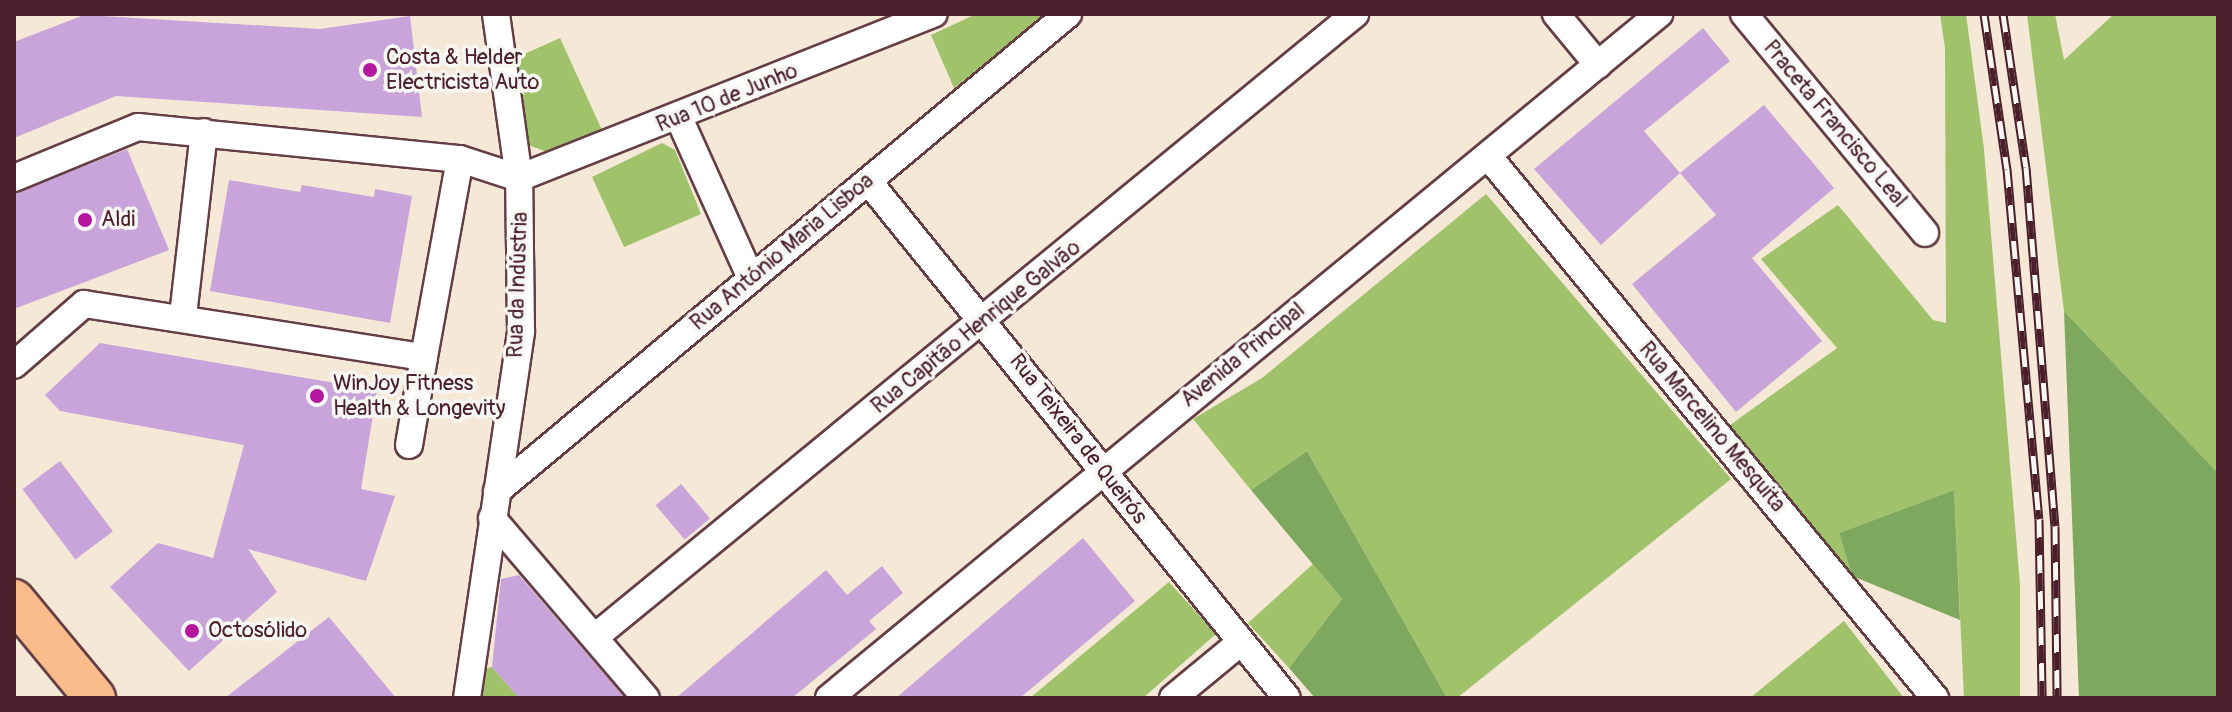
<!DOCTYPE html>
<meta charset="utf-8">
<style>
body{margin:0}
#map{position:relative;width:2232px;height:712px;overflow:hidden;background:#f5e8d7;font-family:Pangolin,sans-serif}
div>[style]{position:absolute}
.green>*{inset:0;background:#9fc26b}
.forest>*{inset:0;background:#7fa85f}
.building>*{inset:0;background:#c9a4da;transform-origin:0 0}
.roads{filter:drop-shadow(2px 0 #643d45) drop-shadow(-2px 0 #643d45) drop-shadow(0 2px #643d45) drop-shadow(0 -2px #643d45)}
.street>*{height:26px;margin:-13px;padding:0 13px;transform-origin:13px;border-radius:13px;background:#fff}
.primary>*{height:40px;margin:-20px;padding:0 20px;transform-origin:20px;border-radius:20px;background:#fabc8b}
.rail>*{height:9px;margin-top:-4.5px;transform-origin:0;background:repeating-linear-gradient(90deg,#f6f6f2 0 18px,#4a1f2b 0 36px);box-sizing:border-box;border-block:2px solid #4a1f2b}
.dots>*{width:22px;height:22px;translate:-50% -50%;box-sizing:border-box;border:4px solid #f6f6f2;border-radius:50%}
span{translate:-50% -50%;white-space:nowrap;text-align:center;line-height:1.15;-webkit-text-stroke:7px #f6f6f2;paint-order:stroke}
.poi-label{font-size:22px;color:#4a1f2b}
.left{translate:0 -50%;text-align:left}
.street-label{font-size:22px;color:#4a1f2b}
.frame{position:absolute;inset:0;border:16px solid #4a1f2b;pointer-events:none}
</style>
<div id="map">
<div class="green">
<i style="clip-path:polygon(976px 14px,1048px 14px,954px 88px,931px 35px)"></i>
<i style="clip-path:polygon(1940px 14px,1966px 14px,1984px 149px,2020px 585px,2020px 698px,1964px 698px,1954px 490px,1839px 533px,1852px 576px,1726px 428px,1837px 348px,1761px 259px,1838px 205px,1933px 320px,1946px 323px,1945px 48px)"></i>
<i style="clip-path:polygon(2027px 14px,2055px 14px,2064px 60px,2114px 14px,2218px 14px,2218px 473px,2064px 311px)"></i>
<i style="clip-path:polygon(560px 38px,606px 139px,558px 156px,528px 145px,511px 60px)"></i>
<i style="clip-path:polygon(662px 143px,675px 150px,701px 214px,624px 247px,592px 177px)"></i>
<i style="clip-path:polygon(1486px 194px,1731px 479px,1457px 698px,1447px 698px,1307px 451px,1251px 490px,1193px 419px,1262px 378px)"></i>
<i style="clip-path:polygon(1313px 564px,1342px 599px,1289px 668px,1248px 623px)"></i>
<i style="clip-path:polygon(1169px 582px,1216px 634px,1143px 698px,1030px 698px)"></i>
<i style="clip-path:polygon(1844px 621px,1904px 698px,1750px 698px)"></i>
<i style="clip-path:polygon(492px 667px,519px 698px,482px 698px,484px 669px)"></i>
</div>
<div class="forest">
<i style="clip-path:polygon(2064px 311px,2218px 473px,2218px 698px,2079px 698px)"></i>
<i style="clip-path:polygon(1307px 451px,1447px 698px,1315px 698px,1289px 668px,1342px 599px,1251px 490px)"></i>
<i style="clip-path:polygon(1954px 490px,1960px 620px,1852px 576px,1839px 533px)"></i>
</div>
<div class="building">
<i style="clip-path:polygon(84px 15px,320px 29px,410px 16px,422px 117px,116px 96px,14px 138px,14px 42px)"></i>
<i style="clip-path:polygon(1703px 28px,1730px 61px,1644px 131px,1680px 173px,1601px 245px,1534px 169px)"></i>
<i style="clip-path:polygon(1764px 105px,1834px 188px,1752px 258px,1822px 341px,1736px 412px,1632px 284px,1716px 215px,1680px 173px)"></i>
<i style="clip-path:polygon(127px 149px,169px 250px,14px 309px,14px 194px)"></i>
<i style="clip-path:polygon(229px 180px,300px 192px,302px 185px,374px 197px,375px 189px,412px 196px,390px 323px,210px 291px)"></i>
<i style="clip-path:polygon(100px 343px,377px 390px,361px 489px,395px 496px,366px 581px,248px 549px,277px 592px,189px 671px,110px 587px,158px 543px,213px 558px,244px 445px,60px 411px,45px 395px)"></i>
<i style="left:60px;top:461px;width:88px;height:47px;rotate:53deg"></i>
<i style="left:681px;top:484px;width:45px;height:33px;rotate:50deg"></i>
<i style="clip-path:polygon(1083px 538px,1135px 601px,1020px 698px,896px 698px)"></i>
<i style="clip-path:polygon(882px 566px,903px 593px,869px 621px,876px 629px,792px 698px,676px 698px,826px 570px,847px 595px)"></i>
<i style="clip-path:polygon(519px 575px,625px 698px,519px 698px,492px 667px,501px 579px)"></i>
<i style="clip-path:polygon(329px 617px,396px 698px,225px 698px)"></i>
</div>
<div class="roads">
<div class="street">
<i style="left:1556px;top:14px;width:66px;rotate:50.5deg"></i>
<i style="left:1744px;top:14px;width:284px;rotate:50.4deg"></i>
<i style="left:679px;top:118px;width:175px;rotate:65.8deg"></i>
<i style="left:1488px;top:156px;width:703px;rotate:50.49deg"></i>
<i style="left:14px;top:178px;width:134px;rotate:-22.4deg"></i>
<i style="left:138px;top:127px;width:324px;rotate:5.7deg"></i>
<i style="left:460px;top:159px;width:62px;rotate:17.9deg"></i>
<i style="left:519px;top:178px;width:446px;rotate:-21.6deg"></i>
<i style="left:868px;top:181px;width:665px;rotate:50.98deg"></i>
<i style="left:183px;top:316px;width:185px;rotate:-83.5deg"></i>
<i style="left:14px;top:365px;width:93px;rotate:-41.1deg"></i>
<i style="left:84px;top:304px;width:344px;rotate:8.9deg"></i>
<i style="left:424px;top:357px;width:201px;rotate:-79.7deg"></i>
<i style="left:409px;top:445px;width:89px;rotate:-80.3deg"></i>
<i style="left:497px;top:491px;width:744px;rotate:-39.87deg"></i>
<i style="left:492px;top:518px;width:237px;rotate:49.5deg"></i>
<i style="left:595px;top:637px;width:983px;rotate:-39.34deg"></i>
<i style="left:467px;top:698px;width:371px;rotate:-81.6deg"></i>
<i style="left:521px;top:331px;width:153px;rotate:-90.7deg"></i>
<i style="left:519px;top:178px;width:166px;rotate:-98deg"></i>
<i style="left:829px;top:698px;width:1076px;rotate:-39.49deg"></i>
<i style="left:1173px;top:698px;width:88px;rotate:-39.5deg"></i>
</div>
<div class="primary">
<i style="left:14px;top:600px;width:127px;rotate:50.4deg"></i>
</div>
</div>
<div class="rail">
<i style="left:1984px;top:14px;width:157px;rotate:81.6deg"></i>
<i style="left:2007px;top:169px;width:351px;rotate:84.8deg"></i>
<i style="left:2039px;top:519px;width:179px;rotate:89deg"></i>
<i style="left:2003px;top:14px;width:155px;rotate:81.5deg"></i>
<i style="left:2026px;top:167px;width:360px;rotate:85.4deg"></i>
<i style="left:2055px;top:526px;width:172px;rotate:89.3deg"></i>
</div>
<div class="dots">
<i style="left:370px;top:70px;background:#b5179e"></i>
<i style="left:85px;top:220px;background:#b5179e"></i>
<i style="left:317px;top:396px;background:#b5179e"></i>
<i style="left:192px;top:631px;background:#b5179e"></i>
</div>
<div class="poi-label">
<span class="left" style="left:386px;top:70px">Costa &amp; Helder<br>Electricista Auto</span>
<span class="left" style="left:101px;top:220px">Aldi</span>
<span class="left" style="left:333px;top:396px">WinJoy Fitness<br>Health &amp; Longevity</span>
<span class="left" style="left:208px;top:631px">Octosólido</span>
</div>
<div class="street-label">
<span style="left:727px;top:98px;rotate:-22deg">Rua 10 de Junho</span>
<span style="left:1835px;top:124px;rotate:50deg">Praceta Francisco Leal</span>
<span style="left:782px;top:252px;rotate:-40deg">Rua António Maria Lisboa</span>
<span style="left:518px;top:285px;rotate:-88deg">Rua da Indústria</span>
<span style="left:976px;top:327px;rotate:-39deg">Rua Capitão Henrique Galvão</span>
<span style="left:1243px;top:355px;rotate:-39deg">Avenida Principal</span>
<span style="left:1712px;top:427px;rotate:50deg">Rua Marcelino Mesquita</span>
<span style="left:1078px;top:439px;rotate:52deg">Rua Teixeira de Queirós</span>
</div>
<div class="frame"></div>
</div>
